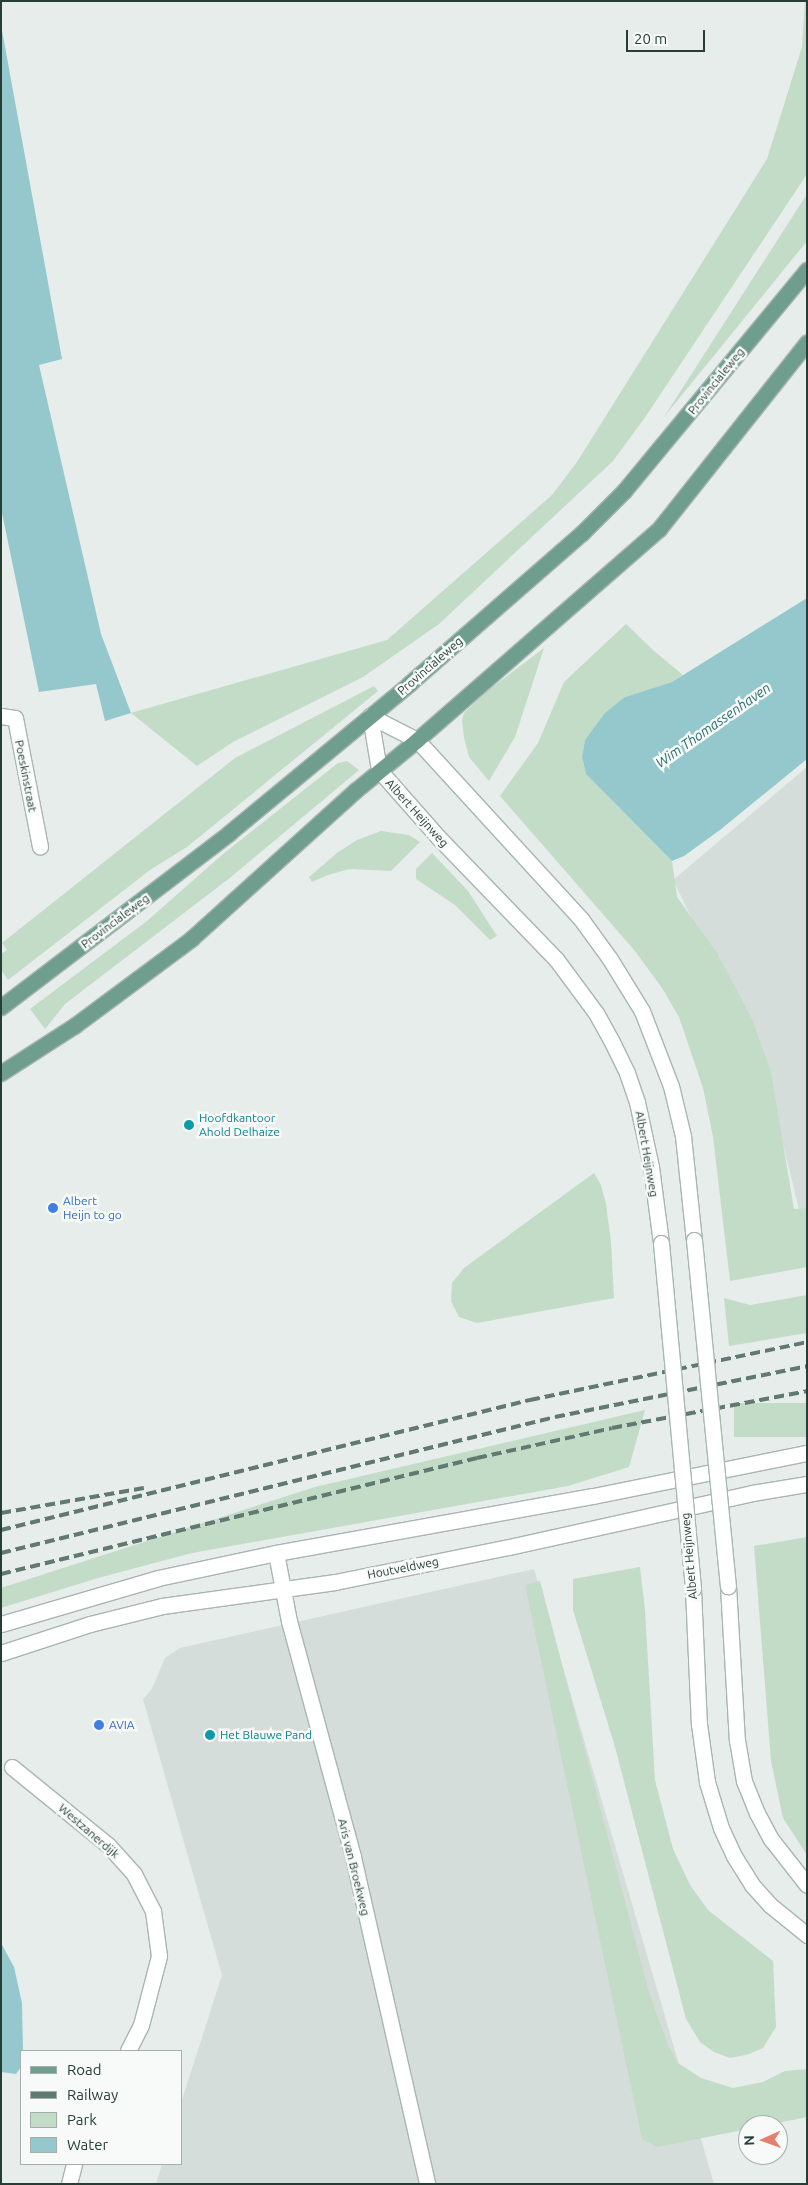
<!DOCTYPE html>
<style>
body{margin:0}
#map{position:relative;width:808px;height:2185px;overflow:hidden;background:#e6edea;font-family:Ubuntu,sans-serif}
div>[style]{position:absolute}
.built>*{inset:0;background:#d4ddd9}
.green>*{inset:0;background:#c2dcc7;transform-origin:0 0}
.water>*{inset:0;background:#95c8cc}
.roads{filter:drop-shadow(1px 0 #a9b5b0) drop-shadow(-1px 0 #a9b5b0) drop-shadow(0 1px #a9b5b0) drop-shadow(0 -1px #a9b5b0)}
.street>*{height:15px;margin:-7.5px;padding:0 7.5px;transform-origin:7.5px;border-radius:7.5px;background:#fff}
.secondary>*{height:15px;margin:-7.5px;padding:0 7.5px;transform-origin:7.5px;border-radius:7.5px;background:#fff}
.primary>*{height:15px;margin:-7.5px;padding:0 7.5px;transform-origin:7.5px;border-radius:7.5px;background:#6f9e8f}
.rail>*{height:4px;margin-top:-2px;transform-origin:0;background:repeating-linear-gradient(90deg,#627971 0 10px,transparent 0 15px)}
.bridges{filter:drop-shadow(1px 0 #a6b8b0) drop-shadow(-1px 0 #a6b8b0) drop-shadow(0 1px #a6b8b0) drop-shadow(0 -1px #a6b8b0)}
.secondary-bridge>*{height:15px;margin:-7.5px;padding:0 7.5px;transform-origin:7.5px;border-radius:7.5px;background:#fff}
.dots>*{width:14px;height:14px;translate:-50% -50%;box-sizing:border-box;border:2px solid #f7faf8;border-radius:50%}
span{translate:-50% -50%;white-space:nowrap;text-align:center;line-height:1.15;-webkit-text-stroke:5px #f7faf8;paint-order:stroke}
.street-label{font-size:12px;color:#273e36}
.culture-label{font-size:12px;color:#0d838f}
.left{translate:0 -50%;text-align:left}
.shop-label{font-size:12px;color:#366cbe}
.water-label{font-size:14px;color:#266d74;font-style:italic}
.frame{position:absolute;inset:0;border:2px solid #273e36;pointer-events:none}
.legend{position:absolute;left:20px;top:2050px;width:162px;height:115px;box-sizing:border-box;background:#f7faf8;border:1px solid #a4afaa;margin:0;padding:6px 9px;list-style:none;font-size:15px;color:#273e36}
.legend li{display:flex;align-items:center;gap:10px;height:25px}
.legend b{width:25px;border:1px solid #a4afaa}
.north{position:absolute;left:738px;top:2115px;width:50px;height:50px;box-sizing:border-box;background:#f7faf8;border:1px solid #a4afaa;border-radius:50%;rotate:268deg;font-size:14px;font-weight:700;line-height:20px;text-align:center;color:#273e36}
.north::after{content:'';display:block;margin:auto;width:18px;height:22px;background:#e4816e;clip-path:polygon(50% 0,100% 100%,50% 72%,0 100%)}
.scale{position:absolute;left:626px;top:30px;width:79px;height:22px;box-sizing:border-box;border:2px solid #273e36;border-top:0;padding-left:6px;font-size:15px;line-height:18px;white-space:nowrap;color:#273e36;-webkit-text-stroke:4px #f7faf8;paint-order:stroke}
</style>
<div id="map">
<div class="built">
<i style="clip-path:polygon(807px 767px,807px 1212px,800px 1213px,763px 1063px,673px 880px)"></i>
<i style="clip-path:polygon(534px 1569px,714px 2184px,156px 2184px,162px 2164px,181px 2164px,181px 2103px,222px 1975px,143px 1699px,152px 1689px,165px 1658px,180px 1648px)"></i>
</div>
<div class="green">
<i style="clip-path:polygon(805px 1px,807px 1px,807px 174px,646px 416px,613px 461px,439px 624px,363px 677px,233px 742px,197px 766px,131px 713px,387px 640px,552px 495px,577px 462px,767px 159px,802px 47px)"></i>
<i style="clip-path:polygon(807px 194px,807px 241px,664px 417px)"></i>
<i style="clip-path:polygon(626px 624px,654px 651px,683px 675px,672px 682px,625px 697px,585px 740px,582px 757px,586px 774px,672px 861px,677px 897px,717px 953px,752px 1019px,771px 1072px,794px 1209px,807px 1208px,807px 1267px,730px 1281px,713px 1137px,703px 1088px,679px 1017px,662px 988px,635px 951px,500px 796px,538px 743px,564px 682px)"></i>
<i style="clip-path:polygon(544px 648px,515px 737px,489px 781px,469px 757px,464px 737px,462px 721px,464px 713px,486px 692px)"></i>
<i style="clip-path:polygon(374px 686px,378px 691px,187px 847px,150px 870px,8px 980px,1px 970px,1px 954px,7px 950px,2px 943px,235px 758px)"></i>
<i style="clip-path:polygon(347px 761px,359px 770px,231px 877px,65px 1004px,45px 1029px,30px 1009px,147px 921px,223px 854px,338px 763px)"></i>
<i style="clip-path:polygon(381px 831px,409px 835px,420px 842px,391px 871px,350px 869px,328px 875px,312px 882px,309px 877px,337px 853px,357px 840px)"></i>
<i style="clip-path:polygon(432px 853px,468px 891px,497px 936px,490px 940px,455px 905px,416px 879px,416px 869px)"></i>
<i style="clip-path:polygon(594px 1173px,601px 1185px,606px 1204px,611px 1242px,614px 1298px,477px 1323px,459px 1317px,451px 1301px,452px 1283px,464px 1268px)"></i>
<i style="clip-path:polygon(807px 1295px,807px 1333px,729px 1346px,724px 1298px,750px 1305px)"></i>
<i style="left:807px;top:1403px;width:34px;height:73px;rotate:90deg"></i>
<i style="clip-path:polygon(645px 1410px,629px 1467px,568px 1486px,192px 1553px,98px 1578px,1px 1608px,1px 1588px,315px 1487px)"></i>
<i style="clip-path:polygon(807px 1537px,807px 1855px,783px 1818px,771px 1761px,754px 1546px)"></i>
<i style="clip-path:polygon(640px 1567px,645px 1610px,655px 1780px,673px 1849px,690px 1885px,708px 1910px,773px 1961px,776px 2027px,763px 2048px,746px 2055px,730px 2058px,714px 2052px,700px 2042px,686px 2019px,615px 1747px,573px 1610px,573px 1579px)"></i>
<i style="clip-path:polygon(540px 1581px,649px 1992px,668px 2045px,678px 2063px,701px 2078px,733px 2088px,763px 2082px,785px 2071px,807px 2069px,807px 2117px,768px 2125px,748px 2125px,748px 2129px,657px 2147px,642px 2139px,525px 1585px)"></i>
</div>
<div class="water">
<i style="clip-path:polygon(1px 25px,62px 359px,39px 365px,101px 634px,131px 713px,105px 721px,96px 684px,39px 692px,1px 508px)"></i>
<i style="clip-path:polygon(807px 598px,807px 759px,720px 830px,684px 856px,672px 861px,586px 774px,582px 757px,585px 740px,605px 713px,625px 697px,672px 682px)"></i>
<i style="clip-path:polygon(1px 1943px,14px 1967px,22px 2003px,23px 2050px,21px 2067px,16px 2074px,1px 2072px)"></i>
</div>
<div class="roads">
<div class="street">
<i style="left:1px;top:716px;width:14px;rotate:8deg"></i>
<i style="left:15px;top:718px;width:131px;rotate:79deg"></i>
<i style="left:12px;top:1767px;width:124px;rotate:39.1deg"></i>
<i style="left:108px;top:1845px;width:39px;rotate:48deg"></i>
<i style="left:134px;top:1874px;width:42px;rotate:62.8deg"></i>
<i style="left:153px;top:1911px;width:45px;rotate:82.4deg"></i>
<i style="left:159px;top:1956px;width:71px;rotate:104.6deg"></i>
<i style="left:141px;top:2025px;width:29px;rotate:117deg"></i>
<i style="left:69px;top:2184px;width:21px;rotate:-76deg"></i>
</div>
<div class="secondary">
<i style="left:370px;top:716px;width:53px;rotate:27.1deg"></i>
<i style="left:417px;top:740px;width:243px;rotate:47.5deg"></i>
<i style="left:581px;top:919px;width:49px;rotate:54.1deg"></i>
<i style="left:610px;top:959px;width:61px;rotate:58.4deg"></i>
<i style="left:642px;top:1011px;width:80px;rotate:68.9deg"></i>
<i style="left:671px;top:1086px;width:51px;rotate:76.5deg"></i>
<i style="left:683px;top:1136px;width:105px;rotate:84deg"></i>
<i style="left:370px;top:716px;width:55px;rotate:80.5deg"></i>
<i style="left:379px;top:770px;width:89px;rotate:48.6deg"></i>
<i style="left:438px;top:837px;width:170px;rotate:46deg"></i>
<i style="left:556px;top:959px;width:67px;rotate:53.5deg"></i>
<i style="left:596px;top:1013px;width:33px;rotate:61deg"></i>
<i style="left:612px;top:1042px;width:34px;rotate:64deg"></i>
<i style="left:627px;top:1073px;width:31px;rotate:71deg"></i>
<i style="left:637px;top:1102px;width:66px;rotate:77.8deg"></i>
<i style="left:651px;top:1167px;width:77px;rotate:82.5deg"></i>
<i style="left:276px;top:1553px;width:69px;rotate:79.2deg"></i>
<i style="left:289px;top:1621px;width:245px;rotate:74.8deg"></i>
<i style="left:353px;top:1857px;width:335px;rotate:77.2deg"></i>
<i style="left:728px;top:1586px;width:154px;rotate:86.7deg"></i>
<i style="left:737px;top:1740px;width:42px;rotate:80.3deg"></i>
<i style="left:744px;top:1781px;width:35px;rotate:68deg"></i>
<i style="left:757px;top:1813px;width:30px;rotate:62deg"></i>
<i style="left:771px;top:1839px;width:58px;rotate:52deg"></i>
<i style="left:693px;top:1589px;width:135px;rotate:87.5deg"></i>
<i style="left:699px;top:1724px;width:59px;rotate:82.1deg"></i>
<i style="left:707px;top:1782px;width:48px;rotate:73.1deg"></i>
<i style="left:721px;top:1828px;width:31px;rotate:65deg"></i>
<i style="left:734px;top:1856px;width:34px;rotate:58deg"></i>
<i style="left:752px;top:1885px;width:27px;rotate:48deg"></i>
<i style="left:770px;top:1905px;width:48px;rotate:39deg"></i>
<i style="left:1px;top:1624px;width:164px;rotate:-16.3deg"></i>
<i style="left:158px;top:1578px;width:121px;rotate:-12deg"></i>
<i style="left:276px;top:1553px;width:322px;rotate:-10.2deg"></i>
<i style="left:593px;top:1496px;width:218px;rotate:-11.4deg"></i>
<i style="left:1px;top:1653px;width:94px;rotate:-18deg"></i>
<i style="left:90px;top:1624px;width:74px;rotate:-14deg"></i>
<i style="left:162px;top:1606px;width:175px;rotate:-7.9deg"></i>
<i style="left:335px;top:1582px;width:177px;rotate:-11.4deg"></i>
<i style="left:509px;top:1547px;width:249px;rotate:-12.5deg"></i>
<i style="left:752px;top:1493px;width:56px;rotate:-9.3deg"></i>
</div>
<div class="primary">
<i style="left:1px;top:1007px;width:287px;rotate:-37.3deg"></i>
<i style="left:229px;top:833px;width:235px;rotate:-39.6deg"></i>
<i style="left:410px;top:683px;width:228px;rotate:-41.1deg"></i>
<i style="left:582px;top:533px;width:59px;rotate:-45deg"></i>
<i style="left:624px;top:491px;width:287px;rotate:-50.4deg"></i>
<i style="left:1px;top:1073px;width:87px;rotate:-32.8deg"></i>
<i style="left:74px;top:1026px;width:146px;rotate:-36.6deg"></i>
<i style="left:191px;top:939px;width:222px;rotate:-42.1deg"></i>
<i style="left:356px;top:790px;width:79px;rotate:-39.3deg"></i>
<i style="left:417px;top:740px;width:321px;rotate:-41.1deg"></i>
<i style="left:659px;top:529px;width:238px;rotate:-51.6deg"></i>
</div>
</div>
<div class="rail">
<i style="left:1px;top:1513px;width:145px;rotate:-9.9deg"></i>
<i style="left:1px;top:1530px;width:545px;rotate:-13.81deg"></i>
<i style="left:530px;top:1400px;width:283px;rotate:-11.8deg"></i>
<i style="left:1px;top:1553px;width:570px;rotate:-13.79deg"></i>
<i style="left:555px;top:1417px;width:257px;rotate:-11.4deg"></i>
<i style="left:1px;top:1574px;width:490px;rotate:-13.7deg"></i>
<i style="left:477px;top:1458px;width:138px;rotate:-12.5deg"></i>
<i style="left:612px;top:1428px;width:198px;rotate:-10.7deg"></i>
</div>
<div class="bridges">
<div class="secondary-bridge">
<i style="left:694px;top:1240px;width:348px;rotate:84.4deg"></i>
<i style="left:661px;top:1243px;width:347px;rotate:84.7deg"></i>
</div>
</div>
<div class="dots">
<i style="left:189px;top:1125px;background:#0f9aa8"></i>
<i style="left:53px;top:1208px;background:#3f7fe0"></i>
<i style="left:99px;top:1725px;background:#3f7fe0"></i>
<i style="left:210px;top:1735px;background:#0f9aa8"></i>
</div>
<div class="street-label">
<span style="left:716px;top:381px;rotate:-51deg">Provincialeweg</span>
<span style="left:430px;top:666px;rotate:-41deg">Provincialeweg</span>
<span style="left:26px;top:776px;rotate:79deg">Poeskinstraat</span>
<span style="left:417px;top:813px;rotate:48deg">Albert Heijnweg</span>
<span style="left:115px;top:921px;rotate:-37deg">Provincialeweg</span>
<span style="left:647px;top:1154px;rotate:80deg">Albert Heijnweg</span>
<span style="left:689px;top:1556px;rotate:-95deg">Albert Heijnweg</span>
<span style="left:403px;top:1568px;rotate:-11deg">Houtveldweg</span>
<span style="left:89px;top:1831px;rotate:41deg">Westzanerdijk</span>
<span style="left:354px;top:1867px;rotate:76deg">Aris van Broekweg</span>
</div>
<div class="culture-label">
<span class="left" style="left:199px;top:1125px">Hoofdkantoor<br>Ahold Delhaize</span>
<span class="left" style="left:220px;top:1735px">Het Blauwe Pand</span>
</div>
<div class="shop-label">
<span class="left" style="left:63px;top:1208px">Albert<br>Heijn to go</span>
<span class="left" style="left:109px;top:1725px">AVIA</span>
</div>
<div class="water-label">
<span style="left:713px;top:725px;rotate:-35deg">Wim Thomassenhaven</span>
</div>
<div class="frame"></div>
<ul class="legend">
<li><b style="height:6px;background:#6f9e8f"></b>Road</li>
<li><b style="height:6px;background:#627971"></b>Railway</li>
<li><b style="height:14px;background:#c2dcc7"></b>Park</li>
<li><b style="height:14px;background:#95c8cc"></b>Water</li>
</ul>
<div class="north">N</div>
<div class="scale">20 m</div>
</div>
